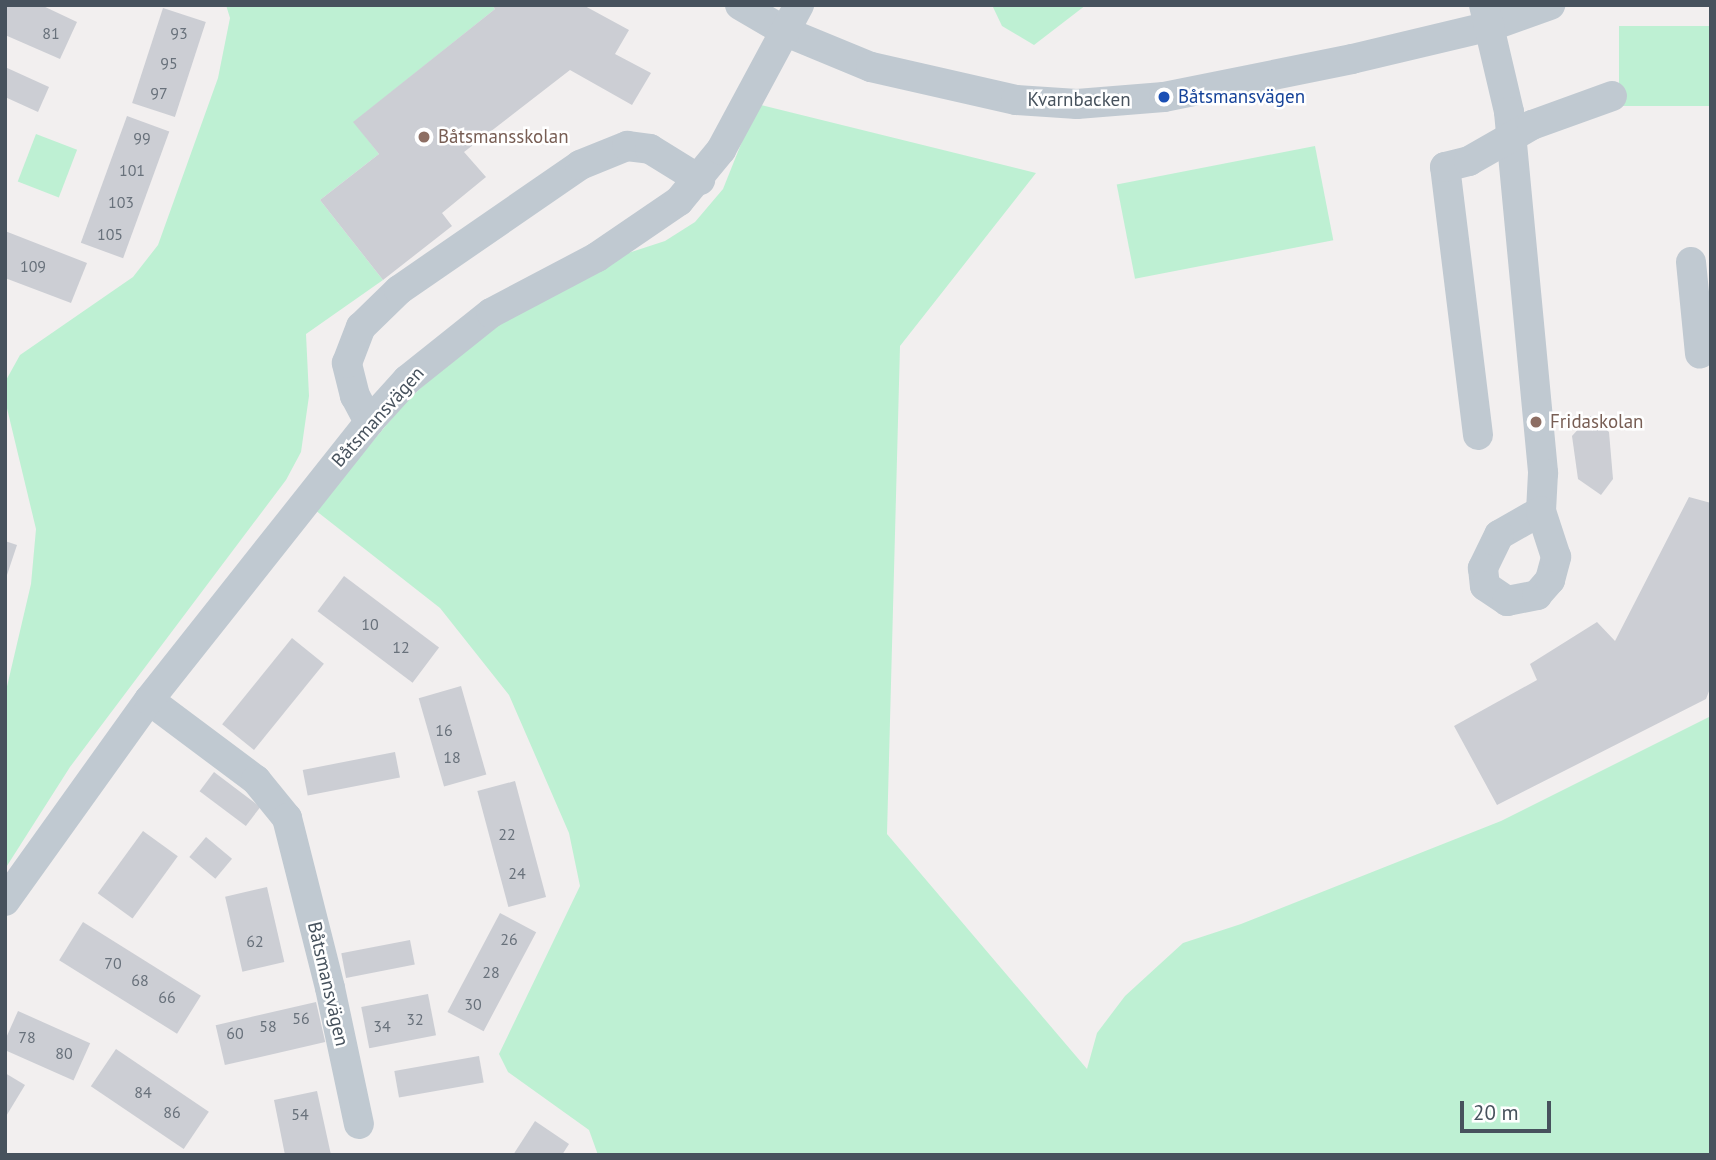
<!DOCTYPE html>
<meta charset="utf-8">
<style>
body{margin:0}
#map{position:relative;width:1716px;height:1160px;overflow:hidden;background:#f2efef;font-family:"PT Sans",sans-serif}
div>[style]{position:absolute}
.green>*{inset:0;background:#bef0d3;transform-origin:0 0}
.building>*{inset:0;background:#ccced4;transform-origin:0 0}
.minor>*{height:30px;margin:-15px;padding:0 15px;transform-origin:15px;border-radius:15px;background:#c0c9d1}
.dots>*{width:19px;height:19px;translate:-50% -50%;box-sizing:border-box;border:4px solid #fff;border-radius:50%}
span{translate:-50% -50%;white-space:nowrap;text-align:center;line-height:1.15;-webkit-text-stroke:5px #fff;paint-order:stroke}
.number-label{font-size:16px;color:#68717b}
.number-label span{-webkit-text-stroke-width:0}
.transit-label{font-size:19px;color:#164399}
.left{translate:0 -50%;text-align:left}
.street-label{font-size:19px;color:#47525d}
.education-label{font-size:19px;color:#785e54}
.frame{position:absolute;inset:0;border:7px solid #47525d;pointer-events:none}
.scale{position:absolute;left:1460px;top:1101px;width:91px;height:32px;box-sizing:border-box;border:4px solid #47525d;border-top:0;padding-left:9px;font-size:21px;line-height:24px;white-space:nowrap;color:#47525d;-webkit-text-stroke:5px #fff;paint-order:stroke}
</style>
<div id="map">
<div class="green">
<i style="clip-path:polygon(226px 5px,492px 5px,495px 9px,354px 122px,379px 154px,320px 200px,383px 280px,306px 334px,309px 396px,301px 452px,286px 480px,70px 767px,5px 869px,5px 695px,31px 584px,36px 529px,5px 400px,5px 382px,20px 355px,133px 277px,158px 245px,218px 78px,230px 18px)"></i>
<i style="clip-path:polygon(992px 5px,1086px 5px,1034px 45px,1002px 26px)"></i>
<i style="left:1711px;top:26px;width:80px;height:92px;rotate:90deg"></i>
<i style="clip-path:polygon(757px 104px,1036px 173px,900px 346px,887px 834px,1087px 1069px,1097px 1033px,1125px 996px,1183px 943px,1241px 924px,1501px 821px,1711px 716px,1711px 1155px,598px 1155px,589px 1130px,508px 1072px,499px 1054px,580px 886px,569px 833px,509px 695px,440px 608px,315px 510px,405px 403px,470px 341px,616px 257px,665px 241px,695px 222px,723px 189px)"></i>
<i style="left:36px;top:134px;width:44px;height:51px;rotate:21deg"></i>
<i style="left:1315px;top:146px;width:96px;height:202px;rotate:79deg"></i>
</div>
<div class="building">
<i style="clip-path:polygon(5px 5px,41px 5px,77px 22px,60px 59px,5px 35px)"></i>
<i style="clip-path:polygon(492px 5px,583px 5px,629px 30px,615px 54px,651px 73px,632px 105px,570px 70px,464px 152px,486px 177px,442px 213px,452px 226px,383px 280px,320px 200px,379px 154px,353px 122px,495px 9px)"></i>
<i style="left:163px;top:8px;width:45px;height:100px;rotate:18deg"></i>
<i style="clip-path:polygon(5px 67px,49px 87px,38px 112px,5px 97px)"></i>
<i style="left:127px;top:116px;width:45px;height:135px;rotate:20deg"></i>
<i style="clip-path:polygon(5px 231px,87px 263px,71px 303px,5px 278px)"></i>
<i style="clip-path:polygon(1590px 416px,1609px 432px,1613px 479px,1601px 495px,1578px 479px,1572px 436px)"></i>
<i style="clip-path:polygon(1689px 497px,1711px 503px,1711px 686px,1706px 699px,1497px 805px,1454px 726px,1537px 680px,1530px 664px,1597px 622px,1615px 641px)"></i>
<i style="clip-path:polygon(5px 541px,17px 545px,6px 578px,5px 577px)"></i>
<i style="left:344px;top:576px;width:119px;height:44px;rotate:37deg"></i>
<i style="left:292px;top:638px;width:41px;height:111px;rotate:39deg"></i>
<i style="left:461px;top:686px;width:92px;height:44px;rotate:74deg"></i>
<i style="left:395px;top:752px;width:26px;height:94px;rotate:79deg"></i>
<i style="left:214px;top:772px;width:58px;height:24px;rotate:37deg"></i>
<i style="left:515px;top:781px;width:120px;height:39px;rotate:75deg"></i>
<i style="left:143px;top:831px;width:43px;height:77px;rotate:36deg"></i>
<i style="left:206px;top:837px;width:34px;height:26px;rotate:40deg"></i>
<i style="left:267px;top:887px;width:77px;height:43px;rotate:77deg"></i>
<i style="left:500px;top:913px;width:41px;height:112px;rotate:28deg"></i>
<i style="left:83px;top:922px;width:139px;height:45px;rotate:32deg"></i>
<i style="left:410px;top:940px;width:25px;height:70px;rotate:79deg"></i>
<i style="left:428px;top:994px;width:42px;height:68px;rotate:79deg"></i>
<i style="left:316px;top:1002px;width:41px;height:103px;rotate:77deg"></i>
<i style="left:18px;top:1011px;width:79px;height:41px;rotate:24deg"></i>
<i style="left:116px;top:1049px;width:112px;height:45px;rotate:34deg"></i>
<i style="left:479px;top:1056px;width:27px;height:86px;rotate:80deg"></i>
<i style="clip-path:polygon(5px 1073px,25px 1085px,5px 1118px)"></i>
<i style="clip-path:polygon(317px 1091px,331px 1155px,285px 1155px,274px 1100px)"></i>
<i style="clip-path:polygon(535px 1121px,569px 1144px,562px 1155px,513px 1155px)"></i>
</div>
<div class="minor">
<i style="left:740px;top:5px;width:53px;rotate:30.4deg"></i>
<i style="left:786px;top:32px;width:92px;rotate:22.4deg"></i>
<i style="left:871px;top:67px;width:149px;rotate:12.8deg"></i>
<i style="left:1016px;top:100px;width:61px;rotate:3.8deg"></i>
<i style="left:1077px;top:104px;width:87px;rotate:-4.6deg"></i>
<i style="left:1164px;top:97px;width:192px;rotate:-11.4deg"></i>
<i style="left:1352px;top:59px;width:143px;rotate:-13.4deg"></i>
<i style="left:1491px;top:26px;width:63px;rotate:-19.6deg"></i>
<i style="left:1484px;top:5px;width:110px;rotate:76.8deg"></i>
<i style="left:1509px;top:112px;width:363px;rotate:84.6deg"></i>
<i style="left:1543px;top:473px;width:38px;rotate:93deg"></i>
<i style="left:1541px;top:511px;width:48px;rotate:150.3deg"></i>
<i style="left:1499px;top:535px;width:37px;rotate:116deg"></i>
<i style="left:1483px;top:568px;width:18px;rotate:84deg"></i>
<i style="left:1485px;top:586px;width:27px;rotate:34deg"></i>
<i style="left:1507px;top:601px;width:31px;rotate:-11deg"></i>
<i style="left:1537px;top:595px;width:20px;rotate:-49deg"></i>
<i style="left:1550px;top:580px;width:24px;rotate:-75deg"></i>
<i style="left:1556px;top:557px;width:48px;rotate:-108.1deg"></i>
<i style="left:1691px;top:262px;width:92px;rotate:84.4deg"></i>
<i style="left:369px;top:422px;width:30px;rotate:-118deg"></i>
<i style="left:355px;top:396px;width:34px;rotate:-104deg"></i>
<i style="left:347px;top:363px;width:39px;rotate:-69deg"></i>
<i style="left:361px;top:327px;width:53px;rotate:-44.2deg"></i>
<i style="left:399px;top:290px;width:220px;rotate:-34.6deg"></i>
<i style="left:580px;top:165px;width:51px;rotate:-22deg"></i>
<i style="left:627px;top:146px;width:23px;rotate:7deg"></i>
<i style="left:650px;top:149px;width:59px;rotate:31.8deg"></i>
<i style="left:1478px;top:435px;width:270px;rotate:-97deg"></i>
<i style="left:1445px;top:167px;width:25px;rotate:-14deg"></i>
<i style="left:1469px;top:161px;width:73px;rotate:-29.7deg"></i>
<i style="left:1532px;top:125px;width:85px;rotate:-19.9deg"></i>
<i style="left:149px;top:700px;width:134px;rotate:36.8deg"></i>
<i style="left:256px;top:780px;width:49px;rotate:50.8deg"></i>
<i style="left:287px;top:818px;width:175px;rotate:75.8deg"></i>
<i style="left:330px;top:988px;width:139px;rotate:78deg"></i>
<i style="left:5px;top:901px;width:247px;rotate:-54.4deg"></i>
<i style="left:149px;top:700px;width:355px;rotate:-51.6deg"></i>
<i style="left:369px;top:422px;width:57px;rotate:-47.9deg"></i>
<i style="left:407px;top:380px;width:107px;rotate:-38.6deg"></i>
<i style="left:491px;top:313px;width:120px;rotate:-27.8deg"></i>
<i style="left:597px;top:257px;width:99px;rotate:-34.3deg"></i>
<i style="left:679px;top:201px;width:66px;rotate:-50.5deg"></i>
<i style="left:721px;top:150px;width:165px;rotate:-61.7deg"></i>
</div>
<div class="dots">
<i style="left:1164px;top:97px;background:#1a4fb4"></i>
<i style="left:424px;top:137px;background:#8d6e63"></i>
<i style="left:1536px;top:422px;background:#8d6e63"></i>
</div>
<div class="number-label">
<span style="left:51px;top:33px">81</span>
<span style="left:179px;top:33px">93</span>
<span style="left:169px;top:63px">95</span>
<span style="left:159px;top:93px">97</span>
<span style="left:142px;top:138px">99</span>
<span style="left:132px;top:170px">101</span>
<span style="left:121px;top:202px">103</span>
<span style="left:110px;top:234px">105</span>
<span style="left:33px;top:266px">109</span>
<span style="left:370px;top:624px">10</span>
<span style="left:401px;top:647px">12</span>
<span style="left:444px;top:730px">16</span>
<span style="left:452px;top:757px">18</span>
<span style="left:507px;top:834px">22</span>
<span style="left:517px;top:873px">24</span>
<span style="left:509px;top:939px">26</span>
<span style="left:255px;top:941px">62</span>
<span style="left:113px;top:963px">70</span>
<span style="left:491px;top:972px">28</span>
<span style="left:140px;top:980px">68</span>
<span style="left:167px;top:997px">66</span>
<span style="left:473px;top:1004px">30</span>
<span style="left:301px;top:1018px">56</span>
<span style="left:415px;top:1019px">32</span>
<span style="left:268px;top:1026px">58</span>
<span style="left:382px;top:1026px">34</span>
<span style="left:235px;top:1033px">60</span>
<span style="left:27px;top:1037px">78</span>
<span style="left:64px;top:1053px">80</span>
<span style="left:143px;top:1092px">84</span>
<span style="left:172px;top:1112px">86</span>
<span style="left:300px;top:1114px">54</span>
</div>
<div class="transit-label">
<span class="left" style="left:1178px;top:97px">Båtsmansvägen</span>
</div>
<div class="street-label">
<span style="left:1079px;top:100px">Kvarnbacken</span>
<span style="left:378px;top:417px;rotate:-48deg">Båtsmansvägen</span>
<span style="left:328px;top:984px;rotate:77deg">Båtsmansvägen</span>
</div>
<div class="education-label">
<span class="left" style="left:438px;top:137px">Båtsmansskolan</span>
<span class="left" style="left:1550px;top:422px">Fridaskolan</span>
</div>
<div class="frame"></div>
<div class="scale">20 m</div>
</div>
